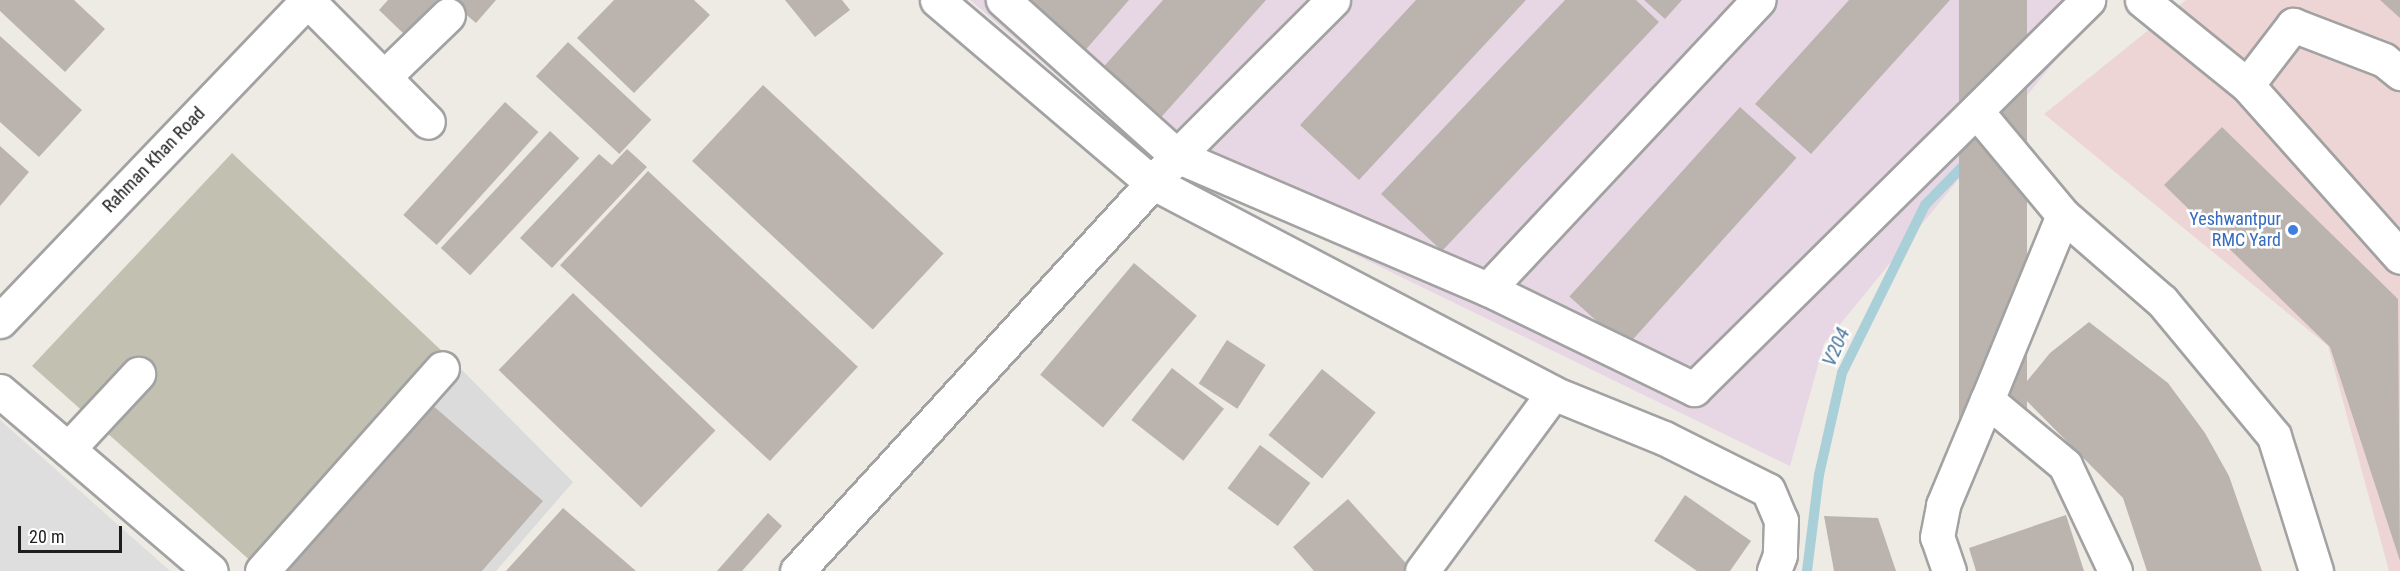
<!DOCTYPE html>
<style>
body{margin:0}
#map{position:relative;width:2400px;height:571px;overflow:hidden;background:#eeebe5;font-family:"Roboto Condensed",sans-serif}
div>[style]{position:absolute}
.residential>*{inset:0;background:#dcdbdb}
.commercial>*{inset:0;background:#eed5d5}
.industrial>*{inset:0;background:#e7d7e4}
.construction>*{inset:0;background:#c2c1b1}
.parking>*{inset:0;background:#dedede}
.stream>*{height:10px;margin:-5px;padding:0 5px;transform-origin:5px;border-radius:5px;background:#a9cfd8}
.building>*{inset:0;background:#bbb4ae;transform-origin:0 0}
.roads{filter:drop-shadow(2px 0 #a2a2a2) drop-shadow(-2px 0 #a2a2a2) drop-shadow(0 2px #a2a2a2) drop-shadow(0 -2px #a2a2a2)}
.minor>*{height:33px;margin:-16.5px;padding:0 16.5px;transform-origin:16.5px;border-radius:16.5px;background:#fff}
.dots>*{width:16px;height:16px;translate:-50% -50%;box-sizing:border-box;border:3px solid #fff;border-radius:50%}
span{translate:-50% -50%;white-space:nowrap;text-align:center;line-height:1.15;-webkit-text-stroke:5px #fff;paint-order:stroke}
.street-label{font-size:18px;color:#1e1e1e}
.shop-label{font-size:18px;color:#366cbe}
.right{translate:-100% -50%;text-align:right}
.water-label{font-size:20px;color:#4f7a9f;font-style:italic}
.scale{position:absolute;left:18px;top:526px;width:104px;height:27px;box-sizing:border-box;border:3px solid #1e1e1e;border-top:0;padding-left:8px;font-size:18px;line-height:21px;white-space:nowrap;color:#1e1e1e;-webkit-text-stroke:4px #fff;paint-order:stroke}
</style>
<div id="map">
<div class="residential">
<i style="clip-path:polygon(461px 369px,573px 482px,496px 571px,276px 571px)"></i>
</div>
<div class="commercial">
<i style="clip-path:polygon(2186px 0,2400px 0,2400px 571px,2389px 571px,2328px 346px,2044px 114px)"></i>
</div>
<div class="industrial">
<i style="clip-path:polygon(970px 0,2105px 0,1824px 344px,1790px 466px,1148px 154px)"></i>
</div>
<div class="construction">
<i style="clip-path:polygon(232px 153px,461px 369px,276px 571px,262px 571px,32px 366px)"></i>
</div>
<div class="parking">
<i style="clip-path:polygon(0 420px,170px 571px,0 571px)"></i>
</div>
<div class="stream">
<i style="left:1807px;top:571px;width:97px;rotate:-82.9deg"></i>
<i style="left:1819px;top:475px;width:105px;rotate:-77.3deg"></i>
<i style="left:1842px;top:373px;width:187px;rotate:-63.7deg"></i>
<i style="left:1925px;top:205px;width:56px;rotate:-45.7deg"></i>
</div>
<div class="building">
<i style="clip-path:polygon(0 0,74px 0,105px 29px,65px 72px,0 11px)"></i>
<i style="clip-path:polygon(388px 0,437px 0,404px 34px,379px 10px)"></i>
<i style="clip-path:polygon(449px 0,496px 0,476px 23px)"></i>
<i style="clip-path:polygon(614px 0,694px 0,710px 15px,634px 93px,577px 38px)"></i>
<i style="clip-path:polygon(785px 0,842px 0,850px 10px,815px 37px)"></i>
<i style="clip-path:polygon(1021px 0,1129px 0,1082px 54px)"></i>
<i style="clip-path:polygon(1163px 0,1266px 0,1156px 123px,1099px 72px)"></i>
<i style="clip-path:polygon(1416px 0,1526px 0,1359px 180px,1300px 125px)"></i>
<i style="clip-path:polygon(1565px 0,1636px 0,1659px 22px,1442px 251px,1381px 194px)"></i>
<i style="clip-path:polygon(1644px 0,1682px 0,1665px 19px)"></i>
<i style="clip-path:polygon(1849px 0,1950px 0,1811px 154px,1755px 104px)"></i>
<i style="left:1959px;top:0;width:68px;height:427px"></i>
<i style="clip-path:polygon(2380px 0,2400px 0,2400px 18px)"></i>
<i style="clip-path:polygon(0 36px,82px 110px,39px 157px,0 122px)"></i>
<i style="left:568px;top:42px;width:114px;height:47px;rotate:43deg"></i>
<i style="left:763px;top:85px;width:247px;height:104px;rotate:43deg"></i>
<i style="left:505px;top:102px;width:45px;height:152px;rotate:42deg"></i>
<i style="left:1740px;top:107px;width:76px;height:255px;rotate:42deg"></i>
<i style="clip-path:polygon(2222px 127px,2398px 299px,2400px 561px,2330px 347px,2164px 185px)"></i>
<i style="left:550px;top:131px;width:40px;height:160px;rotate:43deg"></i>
<i style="clip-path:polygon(0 146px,29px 172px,0 206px)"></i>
<i style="clip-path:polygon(627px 149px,647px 167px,552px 268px,520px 238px,599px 154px,612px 165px)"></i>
<i style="left:648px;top:171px;width:287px;height:129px;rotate:43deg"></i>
<i style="left:1134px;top:263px;width:82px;height:146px;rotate:40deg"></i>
<i style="left:573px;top:293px;width:198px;height:107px;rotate:44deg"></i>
<i style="clip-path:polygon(2089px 322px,2168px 383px,2205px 433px,2229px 476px,2262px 571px,2147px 571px,2123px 498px,2018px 392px,2050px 353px)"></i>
<i style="left:1227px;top:340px;width:46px;height:52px;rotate:33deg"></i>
<i style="left:1172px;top:368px;width:66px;height:66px;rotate:38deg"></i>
<i style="left:1322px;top:369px;width:69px;height:85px;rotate:39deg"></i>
<i style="clip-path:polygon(431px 404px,543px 501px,482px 571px,285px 571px)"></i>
<i style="left:1260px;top:445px;width:63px;height:54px;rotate:37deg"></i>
<i style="clip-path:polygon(1685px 495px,1751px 541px,1730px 571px,1697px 571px,1654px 541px)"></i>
<i style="clip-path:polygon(1348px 499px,1413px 571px,1314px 571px,1293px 547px)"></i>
<i style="clip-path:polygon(563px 508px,636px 571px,506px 571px)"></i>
<i style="clip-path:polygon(768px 513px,782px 526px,742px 571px,717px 571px)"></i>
<i style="clip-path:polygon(2066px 515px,2084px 571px,1976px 571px,1969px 548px)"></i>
<i style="clip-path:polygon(1824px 516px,1878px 518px,1896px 571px,1834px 571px)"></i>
</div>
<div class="roads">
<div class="minor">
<i style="left:937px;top:0;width:280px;rotate:40.4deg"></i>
<i style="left:1150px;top:181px;width:455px;rotate:27.7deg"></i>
<i style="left:1553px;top:393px;width:120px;rotate:22.1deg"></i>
<i style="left:1664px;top:438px;width:116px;rotate:26.6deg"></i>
<i style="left:1768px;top:490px;width:33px;rotate:67deg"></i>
<i style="left:1781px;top:520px;width:35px;rotate:92deg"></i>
<i style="left:1780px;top:555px;width:17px;rotate:111deg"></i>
<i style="left:1333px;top:0;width:221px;rotate:135deg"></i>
<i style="left:1177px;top:156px;width:338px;rotate:23.2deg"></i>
<i style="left:1488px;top:289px;width:229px;rotate:25.9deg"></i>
<i style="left:1694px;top:389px;width:554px;rotate:-44.63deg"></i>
<i style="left:2142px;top:0;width:135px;rotate:39deg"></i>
<i style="left:2247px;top:85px;width:230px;rotate:48.3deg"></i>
<i style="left:308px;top:1px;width:170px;rotate:45.2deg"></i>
<i style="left:384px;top:77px;width:89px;rotate:-44.1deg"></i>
<i style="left:2247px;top:85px;width:76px;rotate:-52.5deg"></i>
<i style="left:2293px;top:25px;width:97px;rotate:21deg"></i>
<i style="left:2384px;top:60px;width:21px;rotate:39deg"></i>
<i style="left:1978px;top:113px;width:133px;rotate:50.2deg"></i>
<i style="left:2063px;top:215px;width:131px;rotate:41deg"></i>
<i style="left:2162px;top:301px;width:175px;rotate:50.3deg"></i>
<i style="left:2274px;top:436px;width:141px;rotate:72.7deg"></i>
<i style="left:2063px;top:215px;width:200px;rotate:112.3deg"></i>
<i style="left:1987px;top:400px;width:102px;rotate:39.8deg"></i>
<i style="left:2065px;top:465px;width:117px;rotate:64.7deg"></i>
<i style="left:1488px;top:289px;width:396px;rotate:-46.9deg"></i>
<i style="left:0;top:321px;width:445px;rotate:-46.2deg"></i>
<i style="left:0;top:391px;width:277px;rotate:40.5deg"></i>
<i style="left:68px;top:449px;width:103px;rotate:-47deg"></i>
<i style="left:262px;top:571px;width:271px;rotate:-48.4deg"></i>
<i style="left:797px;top:571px;width:563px;rotate:-47.52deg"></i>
<i style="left:1177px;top:156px;width:234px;rotate:-138.1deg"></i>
<i style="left:1422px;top:571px;width:221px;rotate:-53.6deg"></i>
<i style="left:1949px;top:571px;width:36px;rotate:-109deg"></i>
<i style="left:1937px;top:537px;width:33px;rotate:-79deg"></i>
<i style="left:1943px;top:505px;width:114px;rotate:-67.3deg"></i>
</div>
</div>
<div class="dots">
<i style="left:2293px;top:230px;background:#3f7fe0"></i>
</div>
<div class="street-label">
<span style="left:154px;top:160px;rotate:-46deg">Rahman Khan Road</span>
</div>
<div class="shop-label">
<span class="right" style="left:2281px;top:230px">Yeshwantpur<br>RMC Yard</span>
</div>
<div class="water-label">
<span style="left:1836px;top:347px;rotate:-66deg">V204</span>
</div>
<div class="scale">20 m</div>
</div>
